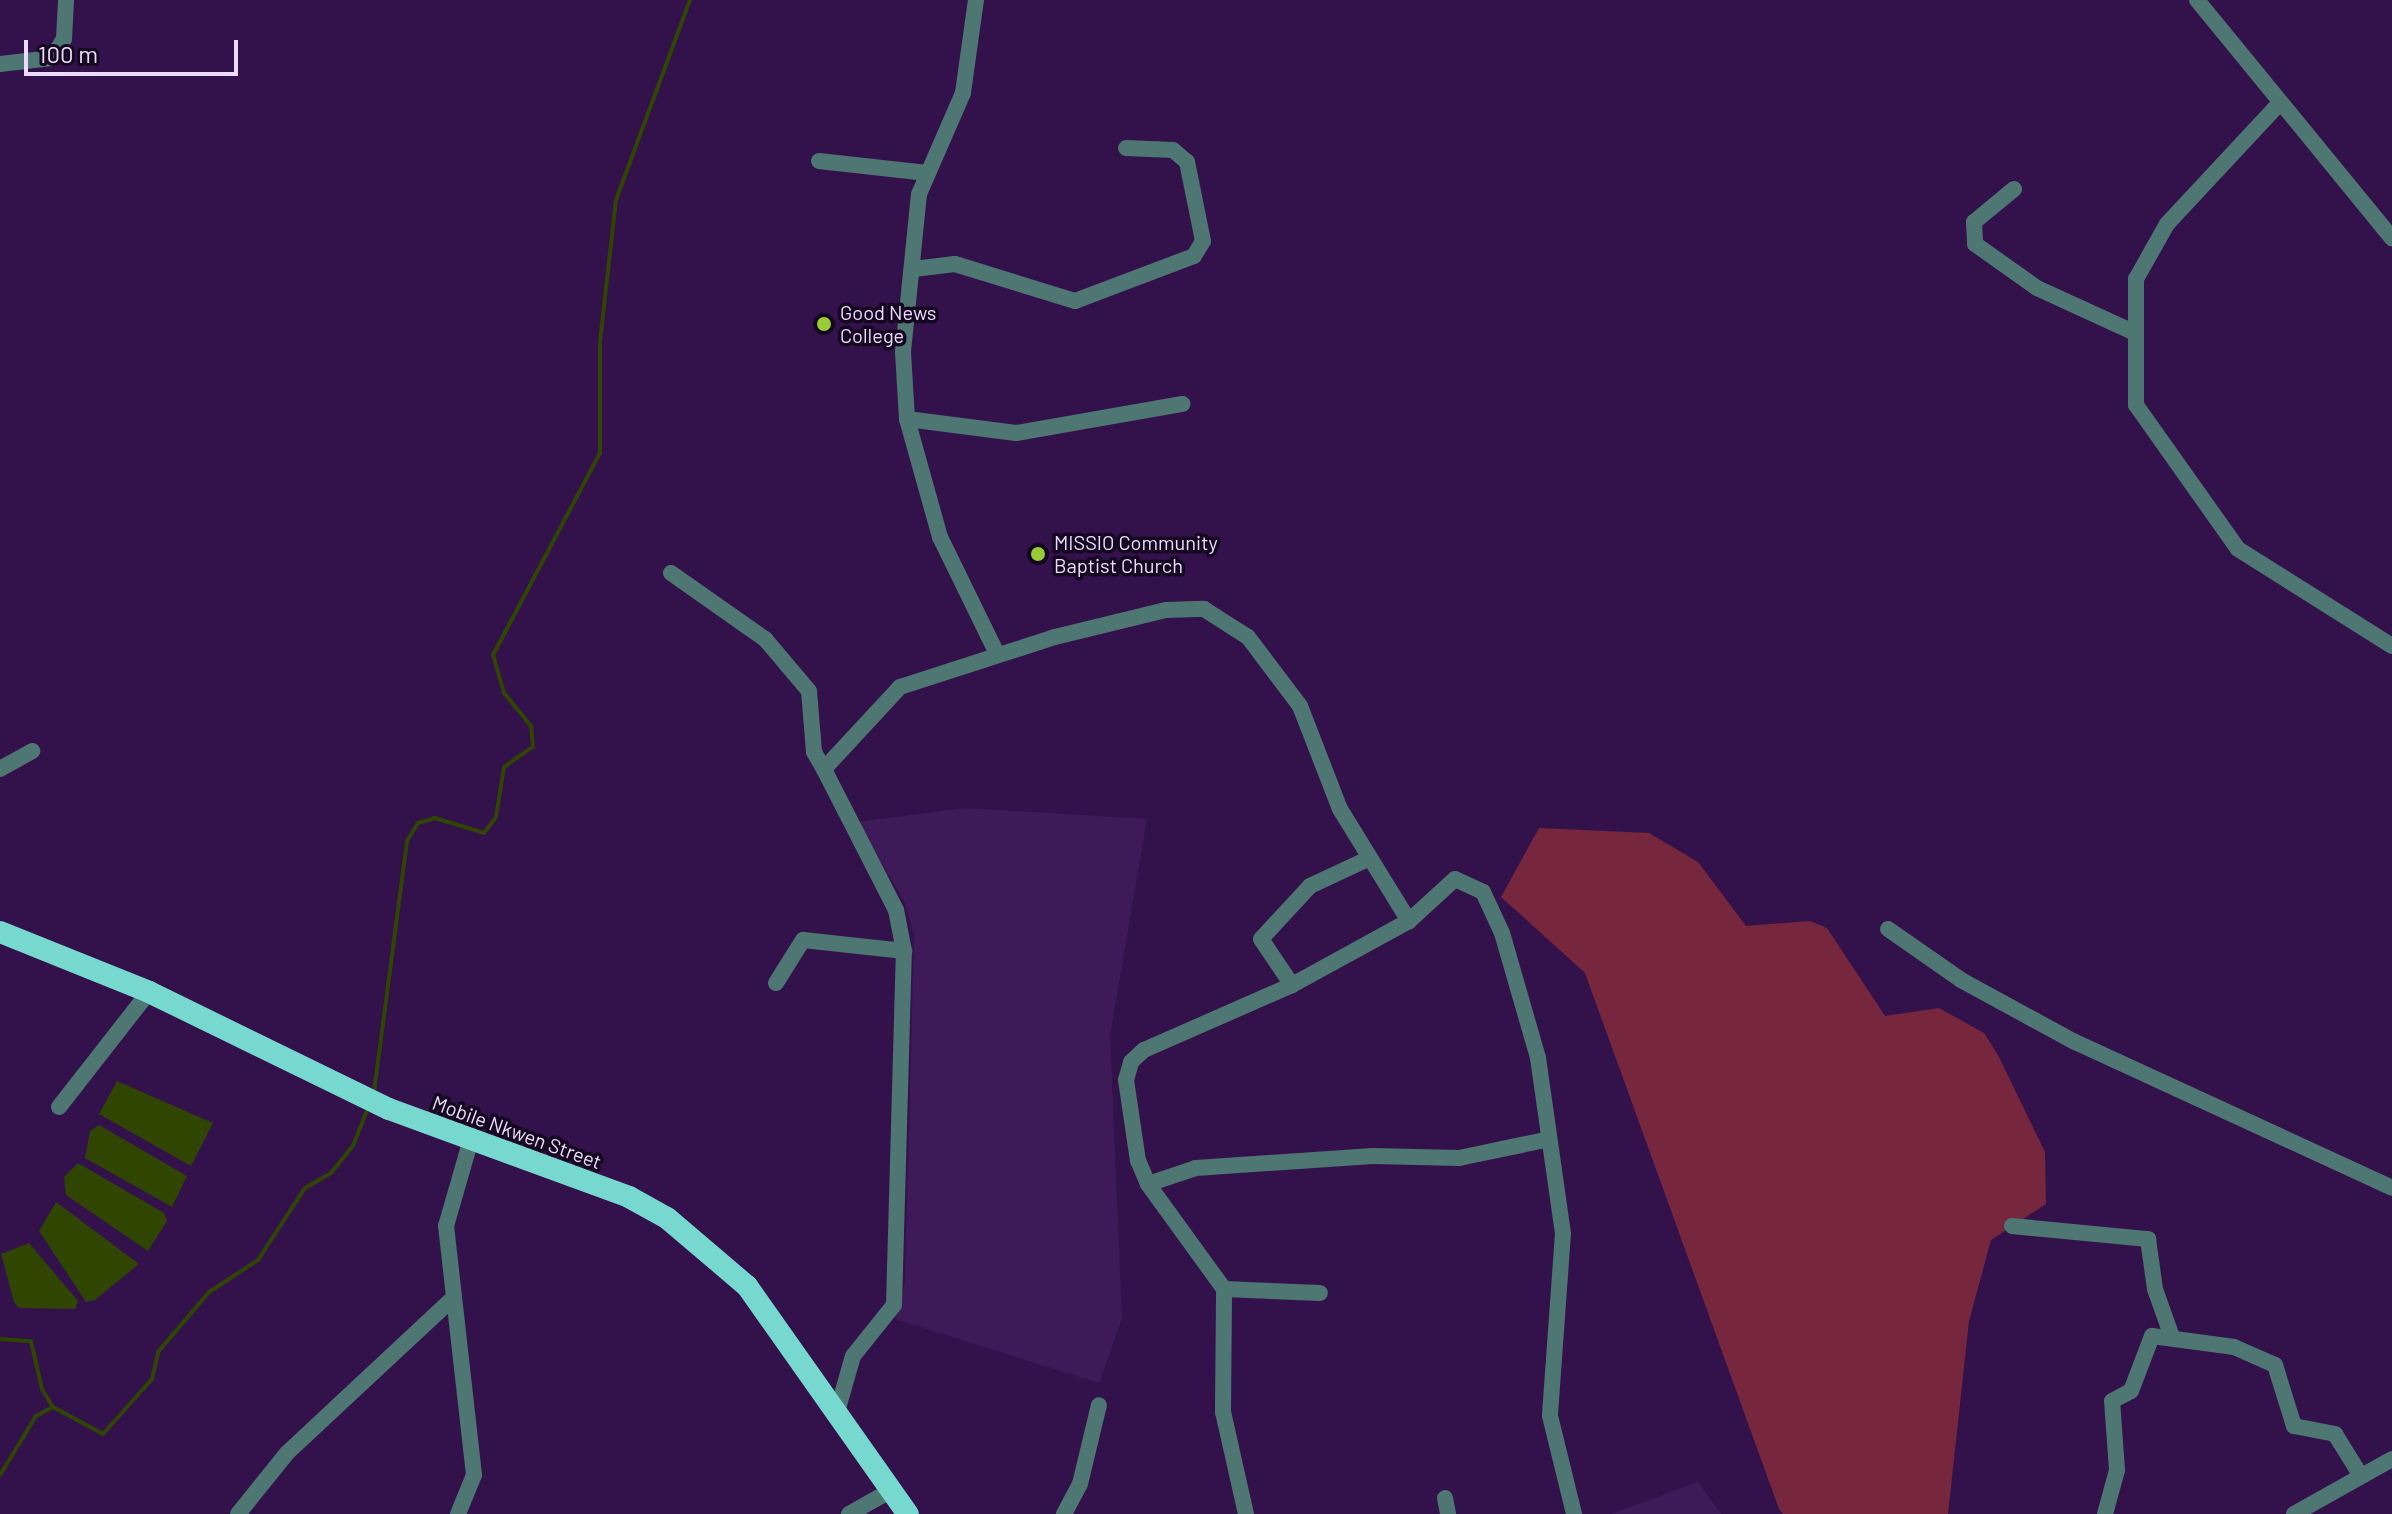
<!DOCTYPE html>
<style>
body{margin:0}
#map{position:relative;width:2392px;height:1514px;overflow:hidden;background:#33124b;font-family:Barlow,sans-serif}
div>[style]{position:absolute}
.built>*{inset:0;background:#3f1a59}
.green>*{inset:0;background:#76263d}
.water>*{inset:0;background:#2f4500}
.stream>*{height:4px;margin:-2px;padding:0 2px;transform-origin:2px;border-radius:2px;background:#2f4500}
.minor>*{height:16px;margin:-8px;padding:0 8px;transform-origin:8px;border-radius:8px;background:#4e7672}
.tertiary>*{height:16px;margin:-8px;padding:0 8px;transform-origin:8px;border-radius:8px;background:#4e7672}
.trunk>*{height:22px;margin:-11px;padding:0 11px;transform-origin:11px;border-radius:11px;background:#76d8ce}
.dots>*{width:22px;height:22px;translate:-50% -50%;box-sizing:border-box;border:4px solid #14071f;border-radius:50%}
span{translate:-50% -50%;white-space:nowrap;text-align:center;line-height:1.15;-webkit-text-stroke:7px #14071f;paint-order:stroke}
.poi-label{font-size:20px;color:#ecdbfe}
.left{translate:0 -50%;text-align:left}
.street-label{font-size:20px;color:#ecdbfe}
.scale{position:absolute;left:24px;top:40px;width:214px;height:36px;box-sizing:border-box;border:4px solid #ecdbfe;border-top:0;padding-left:10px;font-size:24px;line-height:28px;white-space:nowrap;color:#ecdbfe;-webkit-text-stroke:6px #14071f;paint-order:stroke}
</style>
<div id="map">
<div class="built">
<i style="clip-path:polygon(966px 808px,1147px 819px,1110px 1036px,1122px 1318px,1099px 1383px,895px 1319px,905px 1284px,914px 935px,905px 902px,856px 822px)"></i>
<i style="clip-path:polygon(1698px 1482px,1721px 1514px,1611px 1514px)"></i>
</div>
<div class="green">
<i style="clip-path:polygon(1539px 828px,1649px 833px,1698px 862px,1746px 926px,1810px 921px,1827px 928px,1885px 1016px,1939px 1008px,1984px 1033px,1998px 1055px,2045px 1152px,2046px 1204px,1991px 1240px,1969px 1321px,1948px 1514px,1783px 1514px,1779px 1509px,1585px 973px,1501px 897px)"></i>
</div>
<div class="water">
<i style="clip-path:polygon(117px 1081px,213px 1123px,191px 1166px,99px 1114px)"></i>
<i style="clip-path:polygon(99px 1125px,187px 1176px,172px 1207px,85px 1158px,90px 1131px)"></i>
<i style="clip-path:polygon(78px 1163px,164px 1213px,167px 1221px,148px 1251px,66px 1195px,64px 1177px)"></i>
<i style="clip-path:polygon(56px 1202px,139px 1264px,95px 1300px,86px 1302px,39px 1231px)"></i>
<i style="clip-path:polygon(29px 1243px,78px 1301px,75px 1309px,19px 1308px,14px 1302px,1px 1254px)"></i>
</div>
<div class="stream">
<i style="left:374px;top:1092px;width:253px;rotate:-82.5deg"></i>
<i style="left:407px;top:841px;width:21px;rotate:-59deg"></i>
<i style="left:418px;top:823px;width:18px;rotate:-16deg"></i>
<i style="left:435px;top:818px;width:51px;rotate:17deg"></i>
<i style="left:484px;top:833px;width:20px;rotate:-53deg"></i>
<i style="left:496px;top:817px;width:51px;rotate:-80.9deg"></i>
<i style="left:504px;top:767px;width:35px;rotate:-35deg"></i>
<i style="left:533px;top:747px;width:21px;rotate:-95deg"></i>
<i style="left:531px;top:726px;width:43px;rotate:-129.3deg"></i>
<i style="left:504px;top:693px;width:40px;rotate:-106deg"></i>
<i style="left:493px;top:655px;width:229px;rotate:-62.1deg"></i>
<i style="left:600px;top:453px;width:111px;rotate:-90deg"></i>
<i style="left:600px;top:342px;width:143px;rotate:-83.6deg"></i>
<i style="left:616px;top:200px;width:213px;rotate:-69.7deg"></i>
<i style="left:0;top:1339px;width:31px;rotate:4deg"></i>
<i style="left:31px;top:1341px;width:49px;rotate:77.1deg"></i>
<i style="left:42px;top:1389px;width:21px;rotate:59deg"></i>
<i style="left:0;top:1475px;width:69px;rotate:-58.6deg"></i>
<i style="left:36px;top:1416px;width:19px;rotate:-28deg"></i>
<i style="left:53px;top:1407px;width:57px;rotate:28.4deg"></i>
<i style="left:103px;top:1434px;width:74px;rotate:-48.3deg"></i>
<i style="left:152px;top:1379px;width:28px;rotate:-77deg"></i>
<i style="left:158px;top:1352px;width:79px;rotate:-49.6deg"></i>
<i style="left:209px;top:1292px;width:59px;rotate:-33.1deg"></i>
<i style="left:258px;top:1260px;width:86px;rotate:-56.9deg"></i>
<i style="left:305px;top:1188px;width:30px;rotate:-30deg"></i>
<i style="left:331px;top:1173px;width:35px;rotate:-51deg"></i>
<i style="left:353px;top:1146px;width:41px;rotate:-68.5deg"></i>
</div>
<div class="minor">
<i style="left:976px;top:0;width:94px;rotate:98deg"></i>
<i style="left:963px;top:93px;width:110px;rotate:113.5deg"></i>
<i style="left:919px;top:194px;width:159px;rotate:95.8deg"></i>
<i style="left:903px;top:352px;width:67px;rotate:86.6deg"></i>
<i style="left:907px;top:419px;width:123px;rotate:74.4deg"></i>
<i style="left:940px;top:537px;width:130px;rotate:64deg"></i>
<i style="left:2197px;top:0;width:308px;rotate:50.7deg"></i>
<i style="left:0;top:64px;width:52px;rotate:-6.6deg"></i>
<i style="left:52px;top:58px;width:22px;rotate:-58deg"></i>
<i style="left:64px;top:39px;width:39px;rotate:-87deg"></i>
<i style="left:2277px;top:106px;width:161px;rotate:133deg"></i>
<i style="left:2167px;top:224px;width:63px;rotate:119.4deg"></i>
<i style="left:2136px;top:279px;width:126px;rotate:90deg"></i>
<i style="left:2136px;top:405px;width:176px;rotate:54.7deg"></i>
<i style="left:2238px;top:549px;width:182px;rotate:32.2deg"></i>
<i style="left:819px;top:161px;width:109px;rotate:6.3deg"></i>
<i style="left:2014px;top:189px;width:52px;rotate:140.5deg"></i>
<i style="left:1974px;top:222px;width:22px;rotate:87deg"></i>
<i style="left:1975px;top:244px;width:76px;rotate:35.4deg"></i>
<i style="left:2037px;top:288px;width:106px;rotate:24.6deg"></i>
<i style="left:914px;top:269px;width:41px;rotate:-7deg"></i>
<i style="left:955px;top:264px;width:126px;rotate:17.1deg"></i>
<i style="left:1075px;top:301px;width:127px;rotate:-20.7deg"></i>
<i style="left:1194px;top:256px;width:17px;rotate:-59deg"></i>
<i style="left:1203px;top:241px;width:81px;rotate:-101.4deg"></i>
<i style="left:1187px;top:162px;width:18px;rotate:-139deg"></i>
<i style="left:1173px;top:150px;width:47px;rotate:-177.6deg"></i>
<i style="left:907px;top:419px;width:110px;rotate:7.3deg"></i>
<i style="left:1016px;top:433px;width:169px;rotate:-9.9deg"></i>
<i style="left:671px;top:573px;width:115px;rotate:35.1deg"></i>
<i style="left:765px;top:639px;width:68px;rotate:49.8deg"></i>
<i style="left:809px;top:691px;width:61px;rotate:85.3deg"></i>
<i style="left:814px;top:752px;width:20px;rotate:60deg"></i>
<i style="left:0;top:769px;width:37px;rotate:-29deg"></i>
<i style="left:1888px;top:929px;width:89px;rotate:34.9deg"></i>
<i style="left:1961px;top:980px;width:128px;rotate:28.6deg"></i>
<i style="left:2073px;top:1041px;width:351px;rotate:24.7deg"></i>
<i style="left:776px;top:983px;width:51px;rotate:-57.9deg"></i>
<i style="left:803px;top:940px;width:102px;rotate:6.2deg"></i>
<i style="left:1292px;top:985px;width:55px;rotate:-124deg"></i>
<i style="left:1261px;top:939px;width:72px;rotate:-47.2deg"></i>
<i style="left:1310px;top:886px;width:66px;rotate:-25deg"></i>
<i style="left:59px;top:1107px;width:146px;rotate:-52deg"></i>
<i style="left:1148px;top:1184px;width:51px;rotate:-18.4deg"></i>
<i style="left:1196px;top:1168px;width:177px;rotate:-3.9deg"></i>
<i style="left:1373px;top:1156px;width:86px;rotate:1.3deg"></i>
<i style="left:1459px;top:1158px;width:88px;rotate:-11.8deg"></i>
<i style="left:2012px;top:1226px;width:137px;rotate:5.5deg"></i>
<i style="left:2148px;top:1239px;width:50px;rotate:82deg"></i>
<i style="left:2155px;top:1289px;width:51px;rotate:70.5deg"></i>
<i style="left:1224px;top:1289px;width:96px;rotate:2.4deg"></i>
<i style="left:837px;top:1412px;width:58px;rotate:-74.1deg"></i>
<i style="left:853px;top:1356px;width:65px;rotate:-51.2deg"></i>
<i style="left:894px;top:1305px;width:354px;rotate:-88.4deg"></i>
<i style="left:904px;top:951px;width:42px;rotate:-101deg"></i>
<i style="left:896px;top:910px;width:158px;rotate:-117.1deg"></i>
<i style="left:824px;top:769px;width:112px;rotate:-47.2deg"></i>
<i style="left:900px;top:687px;width:163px;rotate:-17.9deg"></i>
<i style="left:1055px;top:637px;width:114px;rotate:-13.7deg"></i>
<i style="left:1166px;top:610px;width:38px;rotate:-2deg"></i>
<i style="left:1204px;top:609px;width:52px;rotate:32.5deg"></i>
<i style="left:1248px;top:637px;width:86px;rotate:53deg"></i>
<i style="left:1300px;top:706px;width:110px;rotate:68.8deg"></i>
<i style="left:1340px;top:809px;width:132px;rotate:58.4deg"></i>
<i style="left:1445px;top:1498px;width:16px;rotate:79deg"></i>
<i style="left:238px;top:1514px;width:78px;rotate:-51.2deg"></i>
<i style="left:287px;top:1453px;width:223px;rotate:-43deg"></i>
<i style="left:458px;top:1514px;width:42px;rotate:-67.7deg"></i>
<i style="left:474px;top:1475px;width:251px;rotate:-96.4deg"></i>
<i style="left:446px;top:1226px;width:86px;rotate:-73.9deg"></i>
<i style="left:849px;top:1514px;width:45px;rotate:-29.4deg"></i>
<i style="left:1064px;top:1514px;width:34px;rotate:-62deg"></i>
<i style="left:1080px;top:1484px;width:81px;rotate:-76.5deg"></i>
<i style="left:1246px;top:1514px;width:105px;rotate:-102.7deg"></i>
<i style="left:1223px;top:1412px;width:123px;rotate:-89.5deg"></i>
<i style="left:1224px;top:1289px;width:130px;rotate:-125.9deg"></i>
<i style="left:1148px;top:1184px;width:25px;rotate:-113deg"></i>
<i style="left:1138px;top:1161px;width:82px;rotate:-98.4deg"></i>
<i style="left:1126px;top:1080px;width:19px;rotate:-74deg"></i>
<i style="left:1131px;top:1062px;width:18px;rotate:-43deg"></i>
<i style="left:1144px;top:1050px;width:162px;rotate:-23.7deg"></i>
<i style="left:1292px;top:985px;width:133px;rotate:-28.7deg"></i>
<i style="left:1409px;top:921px;width:62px;rotate:-42.4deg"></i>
<i style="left:1455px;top:879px;width:31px;rotate:25deg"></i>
<i style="left:1483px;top:892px;width:45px;rotate:65.1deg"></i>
<i style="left:1502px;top:933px;width:130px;rotate:73.9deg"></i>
<i style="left:1538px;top:1058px;width:177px;rotate:81.9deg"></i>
<i style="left:1563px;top:1233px;width:183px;rotate:94.1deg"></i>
<i style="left:1550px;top:1416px;width:101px;rotate:76.2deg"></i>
<i style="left:2105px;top:1514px;width:46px;rotate:-74.7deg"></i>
<i style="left:2117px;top:1470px;width:69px;rotate:-94.1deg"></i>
<i style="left:2112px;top:1401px;width:21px;rotate:-28deg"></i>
<i style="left:2131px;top:1391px;width:59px;rotate:-69.1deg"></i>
<i style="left:2152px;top:1336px;width:83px;rotate:7.6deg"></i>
<i style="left:2234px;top:1347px;width:45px;rotate:23.7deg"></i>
<i style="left:2275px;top:1365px;width:64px;rotate:72.7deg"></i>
<i style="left:2294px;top:1426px;width:42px;rotate:11deg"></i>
<i style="left:2335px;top:1434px;width:49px;rotate:58.2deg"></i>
</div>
<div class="tertiary">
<i style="left:2294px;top:1514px;width:112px;rotate:-29.3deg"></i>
</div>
<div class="trunk">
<i style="left:0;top:932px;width:161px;rotate:21.9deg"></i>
<i style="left:149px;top:992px;width:267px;rotate:26deg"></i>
<i style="left:389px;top:1109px;width:256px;rotate:20.1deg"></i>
<i style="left:629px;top:1197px;width:43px;rotate:28.9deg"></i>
<i style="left:667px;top:1218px;width:105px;rotate:40.4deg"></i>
<i style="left:747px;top:1286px;width:279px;rotate:54.8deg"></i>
</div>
<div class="dots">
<i style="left:824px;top:324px;background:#98cb37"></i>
<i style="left:1038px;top:554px;background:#98cb37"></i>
</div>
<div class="poi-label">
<span class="left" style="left:840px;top:324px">Good News<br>College</span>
<span class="left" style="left:1054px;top:554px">MISSIO Community<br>Baptist Church</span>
</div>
<div class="street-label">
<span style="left:517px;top:1132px;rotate:20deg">Mobile Nkwen Street</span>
</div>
<div class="scale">100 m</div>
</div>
